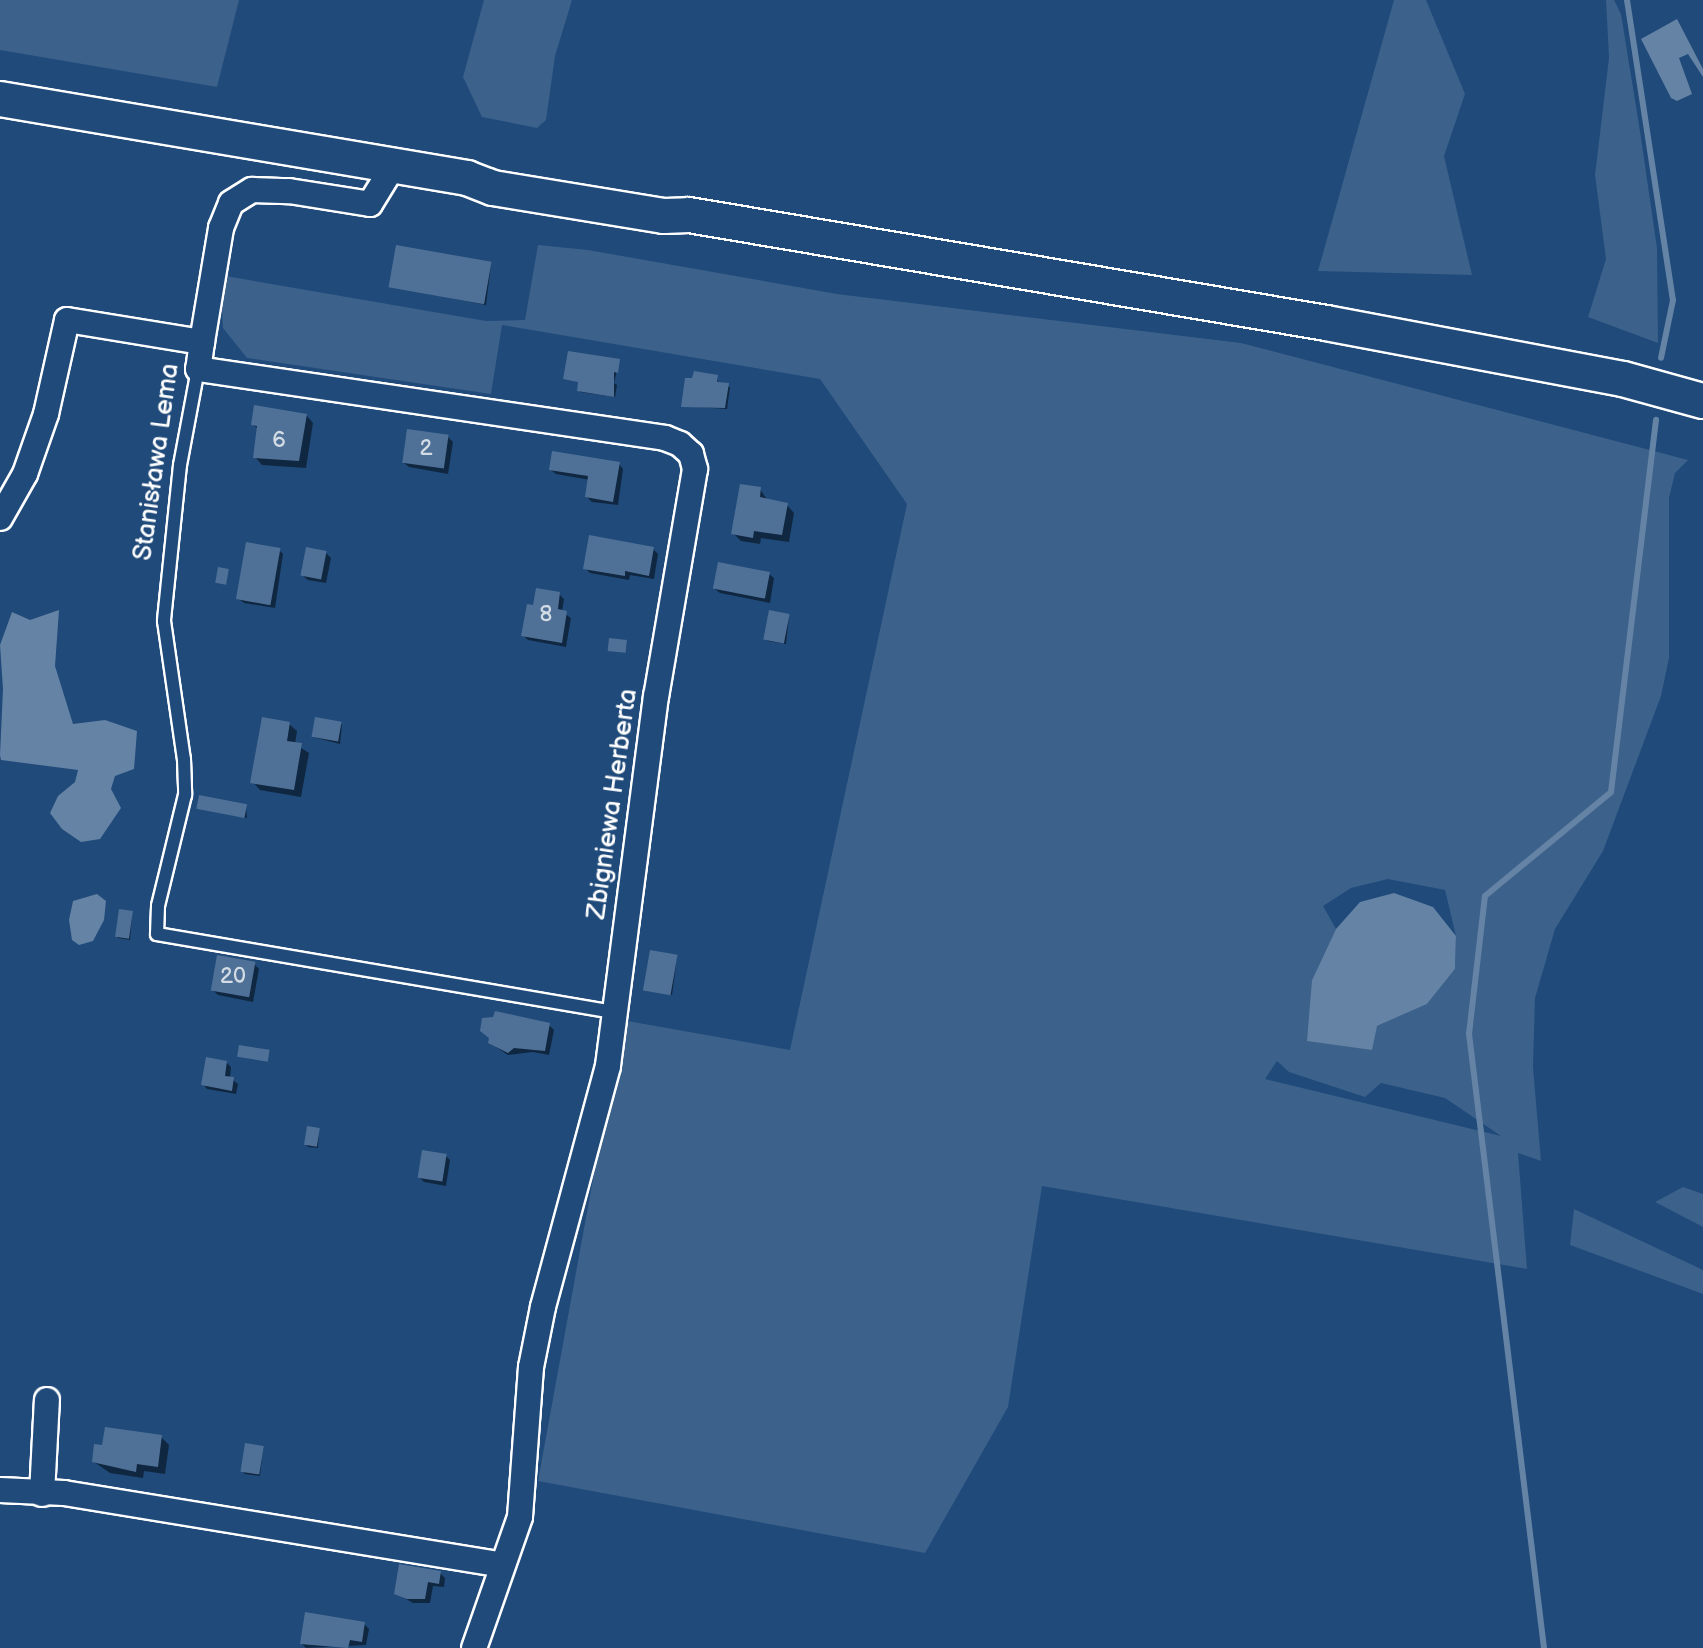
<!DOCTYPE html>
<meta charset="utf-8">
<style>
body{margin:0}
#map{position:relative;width:1703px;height:1648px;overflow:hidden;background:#1f4a7a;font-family:"Balsamiq Sans",sans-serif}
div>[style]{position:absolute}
.green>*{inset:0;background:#3c618b}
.water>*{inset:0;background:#6583a4}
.shadow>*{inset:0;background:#0007}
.stream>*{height:6px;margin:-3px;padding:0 3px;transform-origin:3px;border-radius:3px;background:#6583a4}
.building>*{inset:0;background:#507197;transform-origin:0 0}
.roads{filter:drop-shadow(2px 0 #fff) drop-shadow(-2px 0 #fff) drop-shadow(0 2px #fff) drop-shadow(0 -2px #fff)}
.service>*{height:12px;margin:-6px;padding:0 6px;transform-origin:6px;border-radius:6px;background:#1f4a7a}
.minor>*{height:24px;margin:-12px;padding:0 12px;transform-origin:12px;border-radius:12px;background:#1f4a7a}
.secondary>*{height:34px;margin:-17px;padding:0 17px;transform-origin:17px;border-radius:17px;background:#1f4a7a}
span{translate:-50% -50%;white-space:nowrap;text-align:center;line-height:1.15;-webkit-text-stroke:6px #1f4a7a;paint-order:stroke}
.number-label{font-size:22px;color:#d3dce5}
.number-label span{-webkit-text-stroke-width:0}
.street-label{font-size:26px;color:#fff}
</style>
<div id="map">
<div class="green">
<i style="clip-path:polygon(0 0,239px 0,217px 87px,0 50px)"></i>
<i style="clip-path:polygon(484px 0,572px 0,555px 56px,546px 120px,537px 128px,482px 117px,463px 77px)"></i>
<i style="clip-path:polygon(1394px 0,1426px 0,1465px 94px,1444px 156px,1472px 275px,1318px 271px)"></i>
<i style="clip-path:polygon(1606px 0,1614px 0,1621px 14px,1640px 131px,1657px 248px,1658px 343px,1588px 317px,1606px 259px,1595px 175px,1609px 58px)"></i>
<i style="clip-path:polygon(evenodd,538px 245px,588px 250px,837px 294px,1241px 343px,1688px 460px,1675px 473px,1669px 498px,1669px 658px,1661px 696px,1603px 851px,1555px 929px,1535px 998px,1533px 1067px,1541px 1161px,1518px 1153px,1527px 1269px,1042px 1186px,1008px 1407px,925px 1553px,538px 1481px,622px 1020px,790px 1050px,907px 504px,820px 379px,502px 325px,491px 394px,247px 358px,223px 328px,220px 275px,486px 321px,525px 320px,538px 245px,1388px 879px,1445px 890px,1456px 936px,1455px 969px,1427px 1004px,1377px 1026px,1312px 980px,1336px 929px,1323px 906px,1351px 888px,1388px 879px,538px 245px,1277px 1061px,1289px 1072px,1365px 1097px,1381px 1083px,1445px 1098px,1501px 1136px,1265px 1079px,1277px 1061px)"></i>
<i style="clip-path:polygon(1683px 1187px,1703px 1194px,1703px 1227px,1655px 1202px)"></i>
<i style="clip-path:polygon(1574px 1209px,1703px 1270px,1703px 1294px,1570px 1245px)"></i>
</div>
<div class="water">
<i style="clip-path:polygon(1677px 19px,1703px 69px,1703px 77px,1688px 54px,1679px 58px,1692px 94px,1677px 101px,1671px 98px,1641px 39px)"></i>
<i style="clip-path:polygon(59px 610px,55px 666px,73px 724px,105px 720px,137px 731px,134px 769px,115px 776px,111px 789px,121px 808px,100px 839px,81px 842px,62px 829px,50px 813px,58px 796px,75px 782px,78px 770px,1px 760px,0 755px,3px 689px,0 645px,12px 612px,30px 620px)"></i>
<i style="clip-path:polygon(1394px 893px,1433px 907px,1456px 936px,1455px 969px,1427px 1004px,1377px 1026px,1372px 1050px,1307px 1041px,1312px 980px,1336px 929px,1360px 902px)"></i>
<i style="clip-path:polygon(97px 894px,106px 901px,104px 920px,93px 941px,79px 945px,72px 940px,69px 920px,73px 901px)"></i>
</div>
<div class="shadow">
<i style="clip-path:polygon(491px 264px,486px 305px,390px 286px)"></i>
<i style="clip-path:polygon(619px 361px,614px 383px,617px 385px,615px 397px,580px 392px,580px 382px,566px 378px)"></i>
<i style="clip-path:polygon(717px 377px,718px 384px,730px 387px,727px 409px,683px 406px)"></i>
<i style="clip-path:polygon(306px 415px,313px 423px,306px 468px,262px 465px,255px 457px,259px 430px,253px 424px)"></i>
<i style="clip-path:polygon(448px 437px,453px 442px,448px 474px,409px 467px,404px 463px)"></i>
<i style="clip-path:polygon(619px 464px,623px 469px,618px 505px,592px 502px,587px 497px,590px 480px,556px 474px,551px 470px)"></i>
<i style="clip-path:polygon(760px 489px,768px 501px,787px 505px,794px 513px,789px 542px,761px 538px,760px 544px,741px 541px,733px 533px)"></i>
<i style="clip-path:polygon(653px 549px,658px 554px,654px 579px,630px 575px,629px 580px,590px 573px,585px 568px)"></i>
<i style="clip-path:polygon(279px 550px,283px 554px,275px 608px,244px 603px,239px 599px)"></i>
<i style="clip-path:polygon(326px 553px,331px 558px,326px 583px,308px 580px,303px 576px)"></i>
<i style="clip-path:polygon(769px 574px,774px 578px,770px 603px,720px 593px,715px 589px)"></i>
<i style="clip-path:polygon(559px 594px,564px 599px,562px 612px,571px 618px,566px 647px,528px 640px,523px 635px,535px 607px)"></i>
<i style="clip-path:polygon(789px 616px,786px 644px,768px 641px,766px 639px)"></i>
<i style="clip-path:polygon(289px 724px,297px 731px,295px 744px,309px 753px,301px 797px,260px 790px,253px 782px)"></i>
<i style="clip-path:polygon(342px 724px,340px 744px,313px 737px)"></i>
<i style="clip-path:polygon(246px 806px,247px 818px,199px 808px)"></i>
<i style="clip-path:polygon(132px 913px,130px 940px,118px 938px,117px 937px)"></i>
<i style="clip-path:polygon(677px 957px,672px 995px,647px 991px,645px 989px)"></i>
<i style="clip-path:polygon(254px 964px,259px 969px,253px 1002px,218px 995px,213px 990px)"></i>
<i style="clip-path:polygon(549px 1025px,554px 1030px,549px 1055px,533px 1052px,508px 1055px,490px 1043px)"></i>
<i style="clip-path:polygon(226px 1062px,231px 1067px,230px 1078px,238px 1084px,236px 1094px,207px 1089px,203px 1084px)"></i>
<i style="clip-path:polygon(319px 1130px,318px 1148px,308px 1147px,306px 1145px)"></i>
<i style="clip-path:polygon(446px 1156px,450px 1160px,446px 1186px,424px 1182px,419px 1177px)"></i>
<i style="clip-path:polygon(161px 1437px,169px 1445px,165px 1474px,144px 1471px,143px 1478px,110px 1473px,94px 1462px)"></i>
<i style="clip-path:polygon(263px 1447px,260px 1476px,245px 1474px,243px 1472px)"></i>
<i style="clip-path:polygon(440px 1573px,445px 1578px,444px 1587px,433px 1586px,430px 1603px,413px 1603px,396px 1593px)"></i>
<i style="clip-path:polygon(364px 1624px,369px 1629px,366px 1645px,306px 1648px,302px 1644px)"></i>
</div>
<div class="stream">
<i style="left:1627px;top:0;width:304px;rotate:81.3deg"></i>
<i style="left:1673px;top:300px;width:59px;rotate:101.7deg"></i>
<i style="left:1544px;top:1648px;width:619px;rotate:-96.96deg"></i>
<i style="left:1469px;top:1034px;width:139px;rotate:-83.4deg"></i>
<i style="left:1485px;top:896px;width:163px;rotate:-39.5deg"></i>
<i style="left:1611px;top:792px;width:375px;rotate:-83.1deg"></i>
</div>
<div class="building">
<i style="left:396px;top:245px;width:97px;height:43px;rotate:10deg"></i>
<i style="clip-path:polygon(568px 351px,620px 359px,618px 373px,614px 372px,614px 397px,577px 391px,578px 382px,563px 379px)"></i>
<i style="clip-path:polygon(694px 371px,718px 375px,717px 382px,729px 383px,725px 408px,681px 407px,685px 378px,692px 378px)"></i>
<i style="clip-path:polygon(254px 405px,307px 414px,299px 461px,253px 458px,257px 426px,251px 425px)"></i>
<i style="left:407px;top:429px;width:42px;height:34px;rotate:8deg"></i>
<i style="clip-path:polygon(552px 451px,620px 462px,613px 502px,585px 497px,588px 476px,549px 470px)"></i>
<i style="clip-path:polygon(740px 484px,761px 487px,760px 497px,788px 503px,782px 535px,754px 531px,753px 538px,731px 534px)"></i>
<i style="clip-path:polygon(589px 535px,654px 547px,649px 576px,625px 571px,625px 576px,583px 569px)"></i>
<i style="left:246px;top:542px;width:35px;height:58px;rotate:10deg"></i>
<i style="left:306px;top:547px;width:21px;height:29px;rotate:11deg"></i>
<i style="left:718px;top:562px;width:53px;height:27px;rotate:11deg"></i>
<i style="left:218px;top:567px;width:11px;height:16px;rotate:10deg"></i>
<i style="clip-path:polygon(536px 588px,560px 592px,558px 609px,567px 611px,562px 643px,521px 636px,527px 604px,533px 605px)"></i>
<i style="left:769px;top:610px;width:21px;height:30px;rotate:11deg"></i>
<i style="left:609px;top:638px;width:18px;height:13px;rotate:6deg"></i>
<i style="clip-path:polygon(262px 717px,290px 722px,287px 741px,302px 743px,294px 790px,250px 783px)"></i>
<i style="left:315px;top:717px;width:27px;height:20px;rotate:10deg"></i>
<i style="left:199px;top:795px;width:49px;height:14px;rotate:11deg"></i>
<i style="left:119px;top:909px;width:14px;height:28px;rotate:8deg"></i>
<i style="left:650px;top:950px;width:28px;height:41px;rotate:10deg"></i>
<i style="left:217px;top:955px;width:39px;height:36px;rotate:10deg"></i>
<i style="clip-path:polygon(495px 1011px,550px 1023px,545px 1051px,514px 1048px,508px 1053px,488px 1043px,489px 1038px,480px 1031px,482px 1018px,493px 1017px)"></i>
<i style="left:239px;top:1045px;width:31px;height:12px;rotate:9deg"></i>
<i style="clip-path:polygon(206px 1057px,227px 1061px,225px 1076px,234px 1077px,232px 1091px,201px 1085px)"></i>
<i style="left:307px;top:1126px;width:13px;height:19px;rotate:9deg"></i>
<i style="left:422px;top:1150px;width:25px;height:28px;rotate:9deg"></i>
<i style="clip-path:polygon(105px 1427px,162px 1435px,158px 1467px,137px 1464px,136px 1472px,92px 1462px,94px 1444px,102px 1445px)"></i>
<i style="left:245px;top:1443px;width:19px;height:29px;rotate:9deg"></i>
<i style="clip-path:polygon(399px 1564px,441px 1571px,439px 1584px,428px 1582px,425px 1599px,407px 1599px,394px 1594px)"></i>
<i style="clip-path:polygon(305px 1612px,365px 1622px,362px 1642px,350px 1640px,348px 1648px,300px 1644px)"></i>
</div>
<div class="roads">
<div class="service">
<i style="left:198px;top:369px;width:98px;rotate:100.6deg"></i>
<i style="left:180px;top:465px;width:157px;rotate:95.9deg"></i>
<i style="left:164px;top:621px;width:139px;rotate:81.8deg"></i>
<i style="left:184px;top:759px;width:36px;rotate:88deg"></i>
<i style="left:185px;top:795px;width:114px;rotate:103.7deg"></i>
<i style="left:158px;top:906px;width:28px;rotate:92deg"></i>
<i style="left:157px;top:934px;width:463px;rotate:9.7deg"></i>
</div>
<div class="minor">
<i style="left:202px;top:342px;width:116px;rotate:-80.5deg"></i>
<i style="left:221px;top:228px;width:27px;rotate:-68deg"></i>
<i style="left:231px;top:203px;width:25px;rotate:-32deg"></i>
<i style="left:252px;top:190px;width:37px;rotate:2deg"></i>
<i style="left:289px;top:191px;width:82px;rotate:9.1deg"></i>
<i style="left:370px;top:204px;width:46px;rotate:-58.4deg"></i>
<i style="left:0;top:518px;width:51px;rotate:-60.4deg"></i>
<i style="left:25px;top:474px;width:64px;rotate:-70.7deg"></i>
<i style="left:46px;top:414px;width:96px;rotate:-77.4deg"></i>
<i style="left:67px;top:320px;width:137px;rotate:9.3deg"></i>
<i style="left:202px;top:342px;width:27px;rotate:98deg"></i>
<i style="left:198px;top:369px;width:472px;rotate:8.4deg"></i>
<i style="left:665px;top:438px;width:16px;rotate:22deg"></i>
<i style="left:680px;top:444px;width:15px;rotate:42deg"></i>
<i style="left:691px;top:454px;width:16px;rotate:75deg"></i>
<i style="left:695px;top:469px;width:230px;rotate:99.7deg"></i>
<i style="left:656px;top:696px;width:373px;rotate:97.4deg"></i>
<i style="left:608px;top:1066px;width:250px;rotate:105.1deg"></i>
<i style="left:543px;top:1307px;width:61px;rotate:101.3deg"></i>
<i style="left:531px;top:1367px;width:150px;rotate:94.2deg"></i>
<i style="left:520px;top:1517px;width:139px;rotate:109.3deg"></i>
<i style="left:0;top:1490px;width:64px;rotate:2.7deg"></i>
<i style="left:64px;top:1493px;width:444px;rotate:9.3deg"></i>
<i style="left:42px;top:1494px;width:94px;rotate:-87deg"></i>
</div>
<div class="secondary">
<i style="left:0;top:99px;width:474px;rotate:9.6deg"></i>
<i style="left:467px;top:178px;width:28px;rotate:21deg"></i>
<i style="left:493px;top:188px;width:173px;rotate:9.3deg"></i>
<i style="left:664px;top:216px;width:25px;rotate:-2deg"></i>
<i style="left:689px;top:215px;width:646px;rotate:9.62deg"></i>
<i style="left:1326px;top:323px;width:302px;rotate:10.7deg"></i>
<i style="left:1623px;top:379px;width:83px;rotate:15.4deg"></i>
</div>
</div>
<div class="number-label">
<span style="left:279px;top:441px">6</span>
<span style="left:426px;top:449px">2</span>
<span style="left:546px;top:615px">8</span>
<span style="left:233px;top:977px">20</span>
</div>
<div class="street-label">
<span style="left:157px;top:462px;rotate:-82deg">Stanisława Lema</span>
<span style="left:613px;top:804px;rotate:-82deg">Zbigniewa Herberta</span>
</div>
</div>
